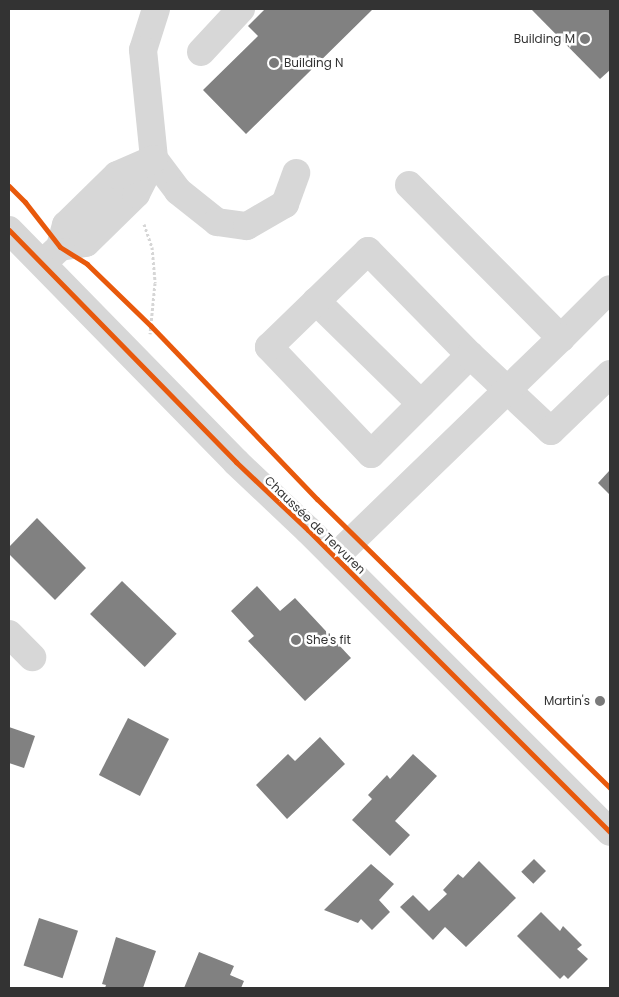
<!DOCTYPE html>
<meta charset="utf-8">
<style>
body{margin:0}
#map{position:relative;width:619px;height:997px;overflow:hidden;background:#fff;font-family:Poppins,sans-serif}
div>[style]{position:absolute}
.building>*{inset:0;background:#818181;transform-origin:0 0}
.path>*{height:3px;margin-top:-1.5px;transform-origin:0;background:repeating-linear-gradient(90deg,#d6d6d6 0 2.5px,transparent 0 5px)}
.minor>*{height:28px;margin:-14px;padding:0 14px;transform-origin:14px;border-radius:14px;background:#d7d7d7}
.cycleway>*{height:5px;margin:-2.5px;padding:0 2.5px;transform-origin:2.5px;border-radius:2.5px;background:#e8590c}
.dots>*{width:14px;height:14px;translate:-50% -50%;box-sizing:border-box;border:2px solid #fff;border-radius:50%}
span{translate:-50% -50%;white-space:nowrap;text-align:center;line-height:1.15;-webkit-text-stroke:5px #fff;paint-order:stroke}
.poi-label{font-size:12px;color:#333}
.right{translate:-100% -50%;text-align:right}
.left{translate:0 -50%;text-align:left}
.street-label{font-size:12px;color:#333}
.frame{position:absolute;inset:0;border:10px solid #333;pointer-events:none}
</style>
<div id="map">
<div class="building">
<i style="clip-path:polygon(265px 9px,373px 9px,246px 134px,203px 90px,258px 36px,248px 26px)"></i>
<i style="clip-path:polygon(531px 9px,610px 9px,610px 70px,600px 79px)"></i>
<i style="clip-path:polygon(610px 470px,610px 495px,598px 483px)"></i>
<i style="clip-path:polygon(37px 518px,86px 568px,55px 600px,9px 554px,9px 547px)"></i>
<i style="left:122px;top:581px;width:76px;height:46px;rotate:44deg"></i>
<i style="clip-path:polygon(257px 586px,280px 611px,295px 598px,351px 658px,305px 701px,248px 641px,254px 636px,231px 611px)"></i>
<i style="left:128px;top:718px;width:46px;height:64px;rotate:27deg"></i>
<i style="clip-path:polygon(9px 727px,35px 736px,24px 768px,9px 763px)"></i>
<i style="clip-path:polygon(320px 737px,345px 764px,287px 819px,256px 785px,288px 754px,295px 761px)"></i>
<i style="clip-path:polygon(413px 754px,437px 776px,395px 821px,410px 835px,390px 856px,352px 820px,372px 799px,368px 795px,387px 775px,390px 779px)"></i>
<i style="left:534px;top:859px;width:17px;height:18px;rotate:45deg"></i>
<i style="clip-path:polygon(479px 861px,516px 898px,466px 947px,445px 927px,433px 940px,400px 907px,413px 895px,429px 911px,447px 894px,443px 890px,458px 874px,463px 878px)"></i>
<i style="clip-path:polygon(371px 864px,394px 884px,379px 900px,390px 912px,372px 930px,361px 919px,358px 923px,324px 910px)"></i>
<i style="clip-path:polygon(541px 912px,560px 931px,563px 926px,582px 945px,577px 949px,588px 959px,568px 979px,564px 975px,560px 979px,517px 936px)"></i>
<i style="left:39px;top:918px;width:41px;height:50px;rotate:18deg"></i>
<i style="clip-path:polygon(116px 937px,156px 951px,143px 988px,105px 988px,106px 985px,102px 984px)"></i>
<i style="clip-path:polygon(199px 952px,234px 966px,230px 975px,244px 981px,241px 988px,184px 988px)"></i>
</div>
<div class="path">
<i style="left:144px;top:224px;width:24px;rotate:71deg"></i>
<i style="left:152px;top:247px;width:36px;rotate:85deg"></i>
<i style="left:155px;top:283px;width:51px;rotate:95.6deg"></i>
</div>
<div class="minor">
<i style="left:156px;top:9px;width:43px;rotate:107.6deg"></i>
<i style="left:143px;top:50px;width:110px;rotate:84.2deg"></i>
<i style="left:154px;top:159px;width:40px;rotate:53deg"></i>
<i style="left:178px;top:191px;width:50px;rotate:38.5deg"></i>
<i style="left:217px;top:222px;width:30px;rotate:8deg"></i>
<i style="left:247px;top:226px;width:44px;rotate:-30.1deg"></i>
<i style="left:285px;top:204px;width:33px;rotate:-70deg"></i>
<i style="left:201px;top:52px;width:59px;rotate:-47.1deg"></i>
<i style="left:409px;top:185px;width:216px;rotate:45.2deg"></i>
<i style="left:561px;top:338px;width:69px;rotate:-45deg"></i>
<i style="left:9px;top:230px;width:325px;rotate:45.6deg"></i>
<i style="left:236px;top:462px;width:99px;rotate:43.4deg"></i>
<i style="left:308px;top:530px;width:427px;rotate:45deg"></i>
<i style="left:60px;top:247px;width:26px;rotate:-9deg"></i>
<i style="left:86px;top:243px;width:70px;rotate:-44.4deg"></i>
<i style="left:136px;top:194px;width:39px;rotate:-63deg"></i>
<i style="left:43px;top:263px;width:23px;rotate:-43deg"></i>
<i style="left:60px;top:247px;width:23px;rotate:-75deg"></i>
<i style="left:66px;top:225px;width:71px;rotate:-44.4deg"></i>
<i style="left:117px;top:175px;width:40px;rotate:-23.4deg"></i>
<i style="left:316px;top:301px;width:147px;rotate:44.4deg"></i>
<i style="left:470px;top:355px;width:140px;rotate:135deg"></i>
<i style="left:371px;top:454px;width:148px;rotate:-133.6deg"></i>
<i style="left:269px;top:347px;width:138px;rotate:-44.1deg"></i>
<i style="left:368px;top:251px;width:146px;rotate:45.6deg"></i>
<i style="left:470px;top:355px;width:111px;rotate:43.2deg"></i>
<i style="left:551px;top:431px;width:82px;rotate:-44deg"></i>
<i style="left:335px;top:557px;width:315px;rotate:-44.1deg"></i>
<i style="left:9px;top:634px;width:33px;rotate:45deg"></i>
</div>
<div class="cycleway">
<i style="left:9px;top:186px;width:23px;rotate:45deg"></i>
<i style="left:25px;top:202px;width:57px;rotate:52.1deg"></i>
<i style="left:60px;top:247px;width:32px;rotate:32deg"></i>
<i style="left:87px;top:264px;width:89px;rotate:44.1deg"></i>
<i style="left:151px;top:326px;width:240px;rotate:46.2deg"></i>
<i style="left:317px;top:499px;width:412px;rotate:44.6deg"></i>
<i style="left:9px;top:230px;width:325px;rotate:45.6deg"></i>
<i style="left:236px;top:462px;width:99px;rotate:43.4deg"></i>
<i style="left:308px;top:530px;width:427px;rotate:45deg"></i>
</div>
<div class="dots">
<i style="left:585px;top:39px;background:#7a7a7a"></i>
<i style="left:274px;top:63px;background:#7a7a7a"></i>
<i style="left:296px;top:640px;background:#7a7a7a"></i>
<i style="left:600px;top:701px;background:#7a7a7a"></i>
</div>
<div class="poi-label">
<span class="right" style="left:575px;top:39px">Building M</span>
<span class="left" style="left:284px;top:63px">Building N</span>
<span class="left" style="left:306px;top:640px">She's fit</span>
<span class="right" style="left:590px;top:701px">Martin's</span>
</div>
<div class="street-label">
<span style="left:315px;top:525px;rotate:44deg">Chaussée de Tervuren</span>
</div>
<div class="frame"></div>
</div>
